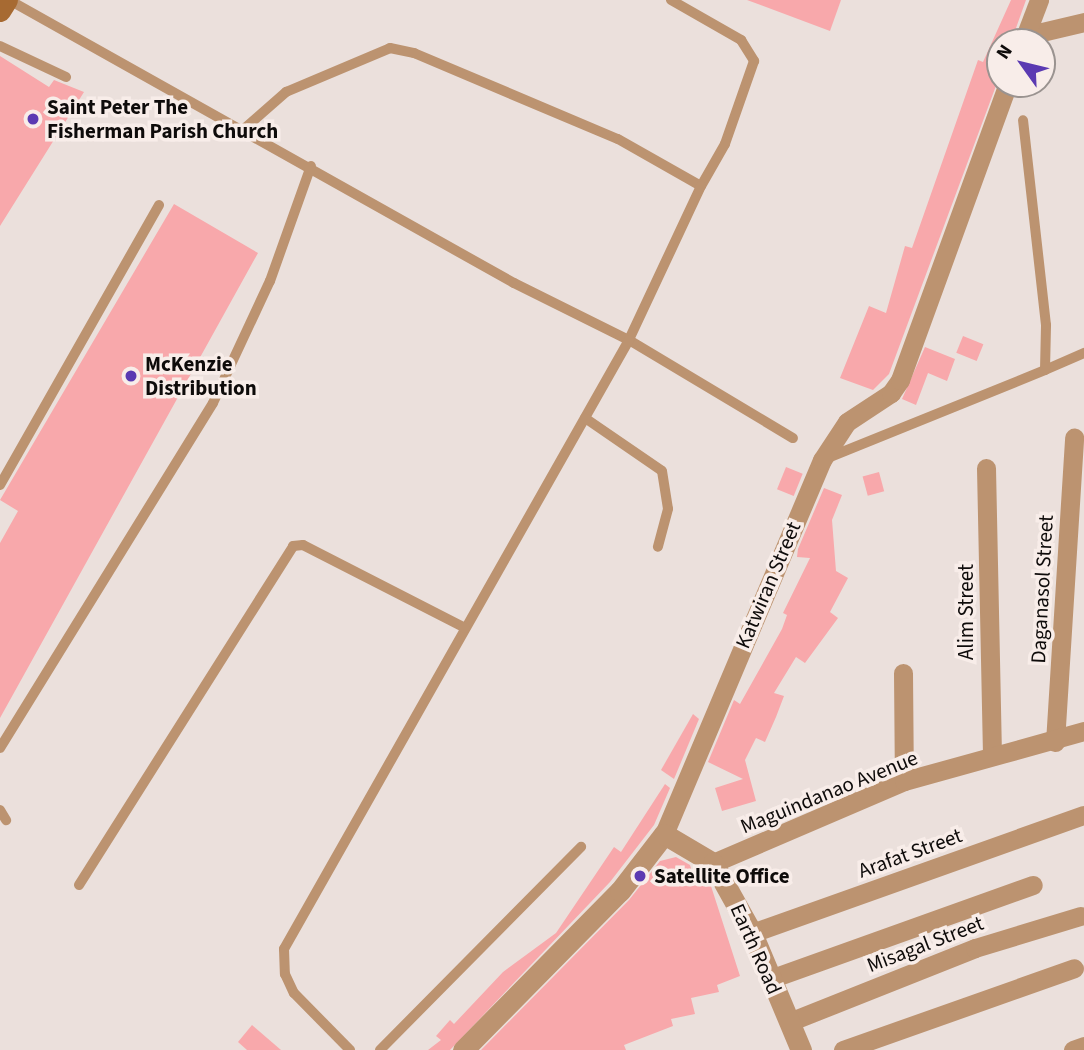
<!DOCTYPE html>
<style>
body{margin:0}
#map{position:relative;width:1084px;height:1050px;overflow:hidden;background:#ebe0dc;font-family:"Source Sans 3",sans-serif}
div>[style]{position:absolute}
.building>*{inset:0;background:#f8a8ab;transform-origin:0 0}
.service>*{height:10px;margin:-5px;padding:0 5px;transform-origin:5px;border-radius:5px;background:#bc9370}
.minor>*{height:19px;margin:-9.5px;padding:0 9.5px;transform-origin:9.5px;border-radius:9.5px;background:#bc9370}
.tertiary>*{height:21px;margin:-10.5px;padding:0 10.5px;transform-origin:10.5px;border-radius:10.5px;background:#bc9370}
.secondary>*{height:21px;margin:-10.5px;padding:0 10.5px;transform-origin:10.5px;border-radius:10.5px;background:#a76a32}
.dots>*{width:19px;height:19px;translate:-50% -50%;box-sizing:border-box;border:4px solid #f8ede9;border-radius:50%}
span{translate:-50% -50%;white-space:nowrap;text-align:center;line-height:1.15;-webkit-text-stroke:7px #f8ede9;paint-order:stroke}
.poi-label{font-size:21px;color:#0e0b0a;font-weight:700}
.left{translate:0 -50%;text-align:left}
.street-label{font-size:21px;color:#0e0b0a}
.north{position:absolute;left:986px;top:28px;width:70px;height:70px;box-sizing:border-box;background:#f8ede9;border:2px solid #9a9390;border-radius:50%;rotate:304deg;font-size:19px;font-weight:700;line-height:28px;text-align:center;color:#0e0b0a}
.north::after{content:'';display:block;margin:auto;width:24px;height:32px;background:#5b3ab2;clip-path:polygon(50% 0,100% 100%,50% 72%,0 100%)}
</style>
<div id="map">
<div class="building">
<i style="clip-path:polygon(747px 0,841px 0,830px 31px)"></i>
<i style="clip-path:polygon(1011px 0,1026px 0,1011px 42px,1000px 42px,1000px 75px,889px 374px,873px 390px,840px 378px,869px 306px,886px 313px,905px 246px,912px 248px,978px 60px,983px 62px)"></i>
<i style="clip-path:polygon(0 56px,49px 87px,54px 80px,84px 92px,0 226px)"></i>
<i style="clip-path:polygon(174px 204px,258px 253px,0 718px,0 543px,18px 511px,0 500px)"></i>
<i style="left:963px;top:336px;width:22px;height:18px;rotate:22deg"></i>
<i style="clip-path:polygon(925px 347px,955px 359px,947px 381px,928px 373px,916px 405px,902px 399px)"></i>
<i style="left:786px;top:467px;width:18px;height:24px;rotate:22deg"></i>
<i style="left:879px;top:472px;width:20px;height:17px;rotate:75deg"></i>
<i style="clip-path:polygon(824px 488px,842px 495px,832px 520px,836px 571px,848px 578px,830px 612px,838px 618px,805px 663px,796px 657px,774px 693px,784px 696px,776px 717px,765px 742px,756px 738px,745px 760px,756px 801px,722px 811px,715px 788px,743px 779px,708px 762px,734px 700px,740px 704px,782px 629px,787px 615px,783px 613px,810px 558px,797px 557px,798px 549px)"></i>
<i style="clip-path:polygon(693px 714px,699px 719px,674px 779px,661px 770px)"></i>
<i style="clip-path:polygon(665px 784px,670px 788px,654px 825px,610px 882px,450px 1050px,428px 1050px,441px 1040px,436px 1036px,450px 1020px,454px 1024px,503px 972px,556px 933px,614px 847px,621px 852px)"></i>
<i style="clip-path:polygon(676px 857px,690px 865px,693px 875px,703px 872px,711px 886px,740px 976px,717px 985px,719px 992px,691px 998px,695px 1014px,671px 1019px,673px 1026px,624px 1045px,626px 1050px,481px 1050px,629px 900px,660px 861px)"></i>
<i style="clip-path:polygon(252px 1025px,281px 1050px,247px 1050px,238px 1042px)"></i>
</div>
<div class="service">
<i style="left:9px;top:0;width:579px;rotate:29.27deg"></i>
<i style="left:514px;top:283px;width:128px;rotate:26.4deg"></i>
<i style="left:629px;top:340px;width:191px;rotate:30.9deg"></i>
<i style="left:671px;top:0;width:81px;rotate:29.7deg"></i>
<i style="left:741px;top:40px;width:25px;rotate:58deg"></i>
<i style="left:754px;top:61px;width:88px;rotate:109.3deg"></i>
<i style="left:725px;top:144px;width:48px;rotate:119.7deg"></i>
<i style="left:0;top:46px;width:73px;rotate:25.2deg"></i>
<i style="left:245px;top:128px;width:55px;rotate:-41.3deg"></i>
<i style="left:286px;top:92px;width:113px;rotate:-22.9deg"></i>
<i style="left:390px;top:48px;width:25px;rotate:12deg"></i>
<i style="left:414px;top:53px;width:221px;rotate:22.9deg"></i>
<i style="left:618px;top:139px;width:95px;rotate:29.5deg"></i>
<i style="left:701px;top:186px;width:170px;rotate:115.1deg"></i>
<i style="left:629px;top:340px;width:700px;rotate:119.53deg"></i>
<i style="left:284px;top:949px;width:25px;rotate:88deg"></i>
<i style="left:285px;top:974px;width:21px;rotate:65deg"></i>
<i style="left:294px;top:993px;width:80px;rotate:45.5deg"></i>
<i style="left:1045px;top:370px;width:43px;rotate:-23.6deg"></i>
<i style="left:585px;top:418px;width:93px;rotate:34.5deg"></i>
<i style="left:662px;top:471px;width:38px;rotate:81deg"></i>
<i style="left:668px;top:509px;width:39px;rotate:105deg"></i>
<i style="left:825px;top:459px;width:237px;rotate:-22deg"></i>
<i style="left:1045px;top:370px;width:45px;rotate:-88.7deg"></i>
<i style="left:1046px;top:325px;width:206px;rotate:-96.4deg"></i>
<i style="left:0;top:485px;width:322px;rotate:-60.4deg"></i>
<i style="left:0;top:748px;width:405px;rotate:-58.3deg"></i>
<i style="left:213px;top:403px;width:135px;rotate:-65deg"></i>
<i style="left:270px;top:281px;width:122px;rotate:-70.4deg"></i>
<i style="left:0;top:810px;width:12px;rotate:59deg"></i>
<i style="left:79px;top:885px;width:401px;rotate:-57.7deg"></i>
<i style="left:293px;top:546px;width:10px;rotate:-6deg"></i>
<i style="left:303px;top:545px;width:182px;rotate:27.1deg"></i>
<i style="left:380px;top:1050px;width:286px;rotate:-45.3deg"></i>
</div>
<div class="minor">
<i style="left:1025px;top:36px;width:61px;rotate:-13.3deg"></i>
<i style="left:1023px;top:42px;width:45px;rotate:-69.1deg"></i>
<i style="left:986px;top:468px;width:288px;rotate:88.8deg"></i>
<i style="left:903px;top:673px;width:108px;rotate:89.5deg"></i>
<i style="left:1055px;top:742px;width:305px;rotate:-86.4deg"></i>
<i style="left:664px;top:834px;width:406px;rotate:-67.1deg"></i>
<i style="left:822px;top:460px;width:45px;rotate:-56.7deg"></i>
<i style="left:847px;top:422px;width:53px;rotate:-33.4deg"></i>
<i style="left:891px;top:393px;width:16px;rotate:-55deg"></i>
<i style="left:900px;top:380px;width:315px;rotate:-70deg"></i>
<i style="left:713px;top:863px;width:208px;rotate:-23.2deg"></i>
<i style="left:904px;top:781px;width:187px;rotate:-15.5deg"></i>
<i style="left:752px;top:933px;width:352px;rotate:-19.6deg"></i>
<i style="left:770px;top:979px;width:279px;rotate:-19.7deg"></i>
<i style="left:789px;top:1022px;width:200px;rotate:-21.7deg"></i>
<i style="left:975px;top:948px;width:110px;rotate:-16.9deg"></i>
<i style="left:843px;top:1050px;width:245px;rotate:-19.5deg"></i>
<i style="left:1073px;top:1050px;width:12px;rotate:-20deg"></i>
</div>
<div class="tertiary">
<i style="left:463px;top:1050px;width:223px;rotate:-45.4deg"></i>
<i style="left:620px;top:891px;width:72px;rotate:-52.3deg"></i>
<i style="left:664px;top:834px;width:57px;rotate:30.6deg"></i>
<i style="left:713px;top:863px;width:80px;rotate:60.9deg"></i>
<i style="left:752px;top:933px;width:127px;rotate:67.3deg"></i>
</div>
<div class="secondary">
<i style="left:0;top:11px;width:13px;rotate:-58deg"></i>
</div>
<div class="dots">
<i style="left:33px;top:119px;background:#5b3ab2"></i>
<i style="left:131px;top:376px;background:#5b3ab2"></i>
<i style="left:640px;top:876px;background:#5b3ab2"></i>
</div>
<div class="poi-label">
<span class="left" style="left:47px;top:119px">Saint Peter The<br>Fisherman Parish Church</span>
<span class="left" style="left:145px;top:376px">McKenzie<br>Distribution</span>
<span class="left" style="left:654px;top:876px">Satellite Office</span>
</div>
<div class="street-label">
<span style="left:768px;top:585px;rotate:-67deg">Katwiran Street</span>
<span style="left:1042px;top:589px;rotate:-87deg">Daganasol Street</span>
<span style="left:966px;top:612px;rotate:-90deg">Alim Street</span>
<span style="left:829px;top:792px;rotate:-22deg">Maguindanao Avenue</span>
<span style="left:910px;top:853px;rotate:-20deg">Arafat Street</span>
<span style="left:925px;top:944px;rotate:-21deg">Misagal Street</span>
<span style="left:756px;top:949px;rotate:66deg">Earth Road</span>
</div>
<div class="north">N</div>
</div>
